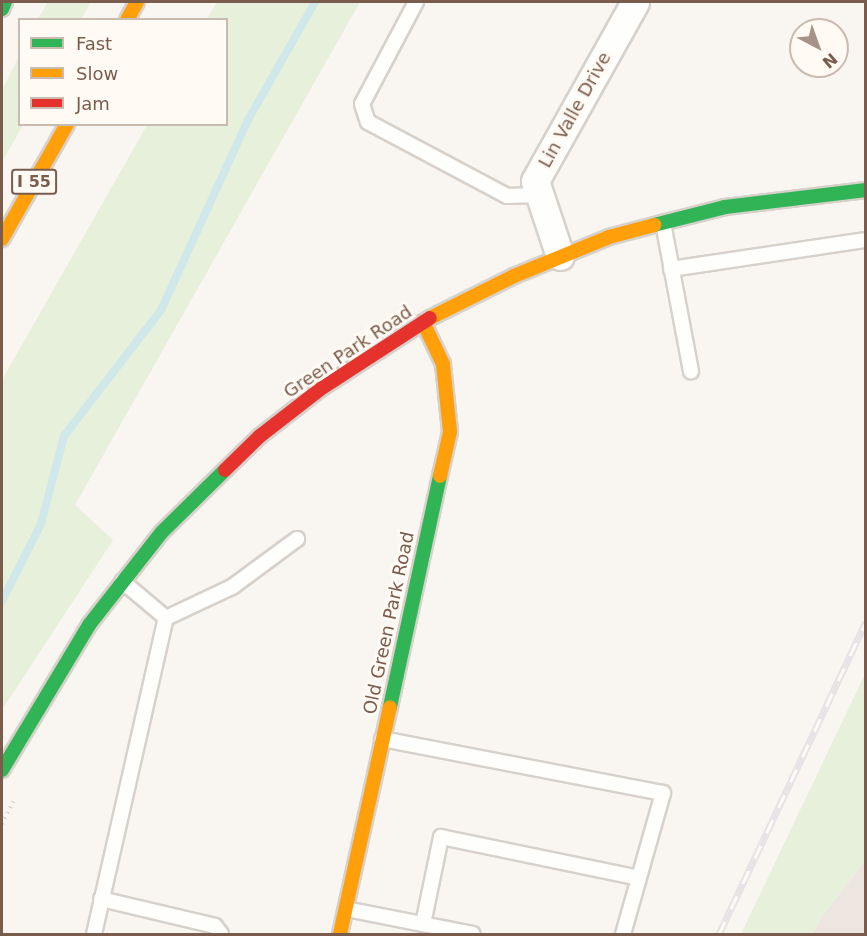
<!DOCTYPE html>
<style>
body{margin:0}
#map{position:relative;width:867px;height:936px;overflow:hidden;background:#f9f5f0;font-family:"DejaVu Sans",sans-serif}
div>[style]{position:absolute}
.industrial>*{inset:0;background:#ede5e0}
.green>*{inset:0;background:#e7f0db}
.stream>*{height:8px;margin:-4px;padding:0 4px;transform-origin:4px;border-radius:4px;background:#d0e8ea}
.path>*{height:4px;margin-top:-2px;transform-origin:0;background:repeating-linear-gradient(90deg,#dcd5d0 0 1.5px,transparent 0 6px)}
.roads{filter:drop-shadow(2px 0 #d7d1cb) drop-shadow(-2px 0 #d7d1cb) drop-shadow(0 2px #d7d1cb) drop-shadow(0 -2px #d7d1cb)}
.lane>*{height:14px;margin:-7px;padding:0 7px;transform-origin:7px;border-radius:7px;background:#fefefd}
.street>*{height:27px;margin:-13.5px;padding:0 13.5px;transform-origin:13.5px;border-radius:13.5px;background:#fefefd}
.fast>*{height:14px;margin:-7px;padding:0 7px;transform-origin:7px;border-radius:7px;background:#30b455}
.slow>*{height:14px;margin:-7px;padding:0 7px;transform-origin:7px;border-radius:7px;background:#ff9f0a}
.jam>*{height:14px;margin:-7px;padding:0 7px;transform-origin:7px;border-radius:7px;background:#e5322d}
.rail>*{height:7px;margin-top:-3.5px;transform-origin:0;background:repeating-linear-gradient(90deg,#fffaf3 0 14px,#e6e3e7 0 28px);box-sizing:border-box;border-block:2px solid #e6e3e7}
span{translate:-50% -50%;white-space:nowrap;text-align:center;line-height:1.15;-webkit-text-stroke:6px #fffaf3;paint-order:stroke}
.shield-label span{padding:2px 4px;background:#fffaf3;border:2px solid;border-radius:4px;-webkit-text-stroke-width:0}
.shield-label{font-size:16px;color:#7a5c4d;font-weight:700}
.street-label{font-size:18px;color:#7a5c4d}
.frame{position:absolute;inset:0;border:3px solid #7a5c4d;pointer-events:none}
.legend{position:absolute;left:18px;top:18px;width:210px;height:108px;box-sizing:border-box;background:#fffaf3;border:2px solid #cabbb1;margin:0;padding:8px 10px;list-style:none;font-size:18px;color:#7a5c4d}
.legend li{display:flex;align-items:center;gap:12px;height:30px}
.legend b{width:30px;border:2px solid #cabbb1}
.north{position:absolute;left:789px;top:18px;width:60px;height:60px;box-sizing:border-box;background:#fffaf3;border:2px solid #cabbb1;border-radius:50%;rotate:139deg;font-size:16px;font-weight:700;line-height:24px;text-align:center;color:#7a5c4d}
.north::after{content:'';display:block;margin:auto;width:21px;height:27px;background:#a69286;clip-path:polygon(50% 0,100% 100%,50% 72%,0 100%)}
</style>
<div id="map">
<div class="industrial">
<i style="clip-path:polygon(865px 861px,865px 934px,813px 934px,822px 916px)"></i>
</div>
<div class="green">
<i style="clip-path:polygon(48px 2px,91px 2px,81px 19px,38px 19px)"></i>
<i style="clip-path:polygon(217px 2px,360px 2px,75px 505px,113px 540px,2px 710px,2px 380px,147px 125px,226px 124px,226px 20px,207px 19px)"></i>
<i style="clip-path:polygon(19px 56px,20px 124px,23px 125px,2px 162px,2px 90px)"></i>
<i style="clip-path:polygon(865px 674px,865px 861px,822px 916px,813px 934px,741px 934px)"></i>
</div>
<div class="stream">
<i style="left:2px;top:601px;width:86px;rotate:-63.1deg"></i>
<i style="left:41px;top:524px;width:91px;rotate:-75.4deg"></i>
<i style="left:64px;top:436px;width:159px;rotate:-52.4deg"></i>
<i style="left:161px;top:310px;width:209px;rotate:-65.4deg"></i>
<i style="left:248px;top:120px;width:136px;rotate:-60.4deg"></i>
</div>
<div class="path">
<i style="left:2px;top:824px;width:29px;rotate:-63deg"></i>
</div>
<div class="roads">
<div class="lane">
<i style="left:416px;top:2px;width:115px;rotate:117.9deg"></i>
<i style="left:362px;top:104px;width:19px;rotate:72deg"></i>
<i style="left:368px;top:122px;width:157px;rotate:28deg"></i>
<i style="left:507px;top:196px;width:31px;rotate:-2deg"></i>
<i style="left:663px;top:223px;width:151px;rotate:79.3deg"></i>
<i style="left:671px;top:269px;width:197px;rotate:-8.5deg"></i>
<i style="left:166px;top:618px;width:73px;rotate:-25.2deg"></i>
<i style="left:232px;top:587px;width:81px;rotate:-36.4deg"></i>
<i style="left:382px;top:739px;width:286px;rotate:10.9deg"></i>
<i style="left:663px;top:793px;width:147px;rotate:105.8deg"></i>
<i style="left:101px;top:899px;width:117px;rotate:13.3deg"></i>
<i style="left:215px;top:926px;width:10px;rotate:53deg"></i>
<i style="left:346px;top:909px;width:129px;rotate:11.1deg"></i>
<i style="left:423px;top:924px;width:89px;rotate:-78.3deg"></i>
<i style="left:441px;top:837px;width:202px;rotate:11.7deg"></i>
<i style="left:94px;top:934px;width:324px;rotate:-77.2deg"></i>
<i style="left:166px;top:618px;width:57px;rotate:-139.9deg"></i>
</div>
<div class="street">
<i style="left:560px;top:256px;width:79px;rotate:-108.4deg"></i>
<i style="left:535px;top:181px;width:205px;rotate:-60.8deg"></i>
</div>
<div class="fast">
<i style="left:2px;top:9px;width:8px;rotate:-67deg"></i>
<i style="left:654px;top:225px;width:73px;rotate:-14.2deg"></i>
<i style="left:725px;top:207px;width:142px;rotate:-6.9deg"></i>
<i style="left:390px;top:707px;width:236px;rotate:-77.8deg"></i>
<i style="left:2px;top:770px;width:169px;rotate:-59deg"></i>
<i style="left:89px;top:625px;width:118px;rotate:-51.9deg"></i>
<i style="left:162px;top:532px;width:88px;rotate:-44.5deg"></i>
</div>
<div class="slow">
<i style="left:127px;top:20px;width:21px;rotate:-61deg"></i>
<i style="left:2px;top:239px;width:132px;rotate:-60.5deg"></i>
<i style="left:430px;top:318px;width:94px;rotate:-26.6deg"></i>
<i style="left:514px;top:276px;width:103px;rotate:-22.3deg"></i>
<i style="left:609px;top:237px;width:47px;rotate:-14.9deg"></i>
<i style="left:423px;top:322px;width:47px;rotate:64.5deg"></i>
<i style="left:443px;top:364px;width:68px;rotate:84.1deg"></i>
<i style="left:450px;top:432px;width:45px;rotate:102.8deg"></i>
<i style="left:340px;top:934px;width:232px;rotate:-77.6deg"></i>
</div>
<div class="jam">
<i style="left:225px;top:470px;width:49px;rotate:-44.2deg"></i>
<i style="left:260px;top:436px;width:75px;rotate:-37.9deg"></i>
<i style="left:319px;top:390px;width:132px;rotate:-33deg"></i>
</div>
</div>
<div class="rail">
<i style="left:719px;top:934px;width:345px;rotate:-64.8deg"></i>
</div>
<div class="shield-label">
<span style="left:34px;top:182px">I 55</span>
</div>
<div class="street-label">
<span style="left:575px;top:110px;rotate:-61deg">Lin Valle Drive</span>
<span style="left:348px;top:352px;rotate:-34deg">Green Park Road</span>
<span style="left:389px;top:623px;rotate:-78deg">Old Green Park Road</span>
</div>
<div class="frame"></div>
<ul class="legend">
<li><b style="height:8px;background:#30b455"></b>Fast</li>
<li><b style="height:8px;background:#ff9f0a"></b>Slow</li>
<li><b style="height:8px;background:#e5322d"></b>Jam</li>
</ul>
<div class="north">N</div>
</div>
